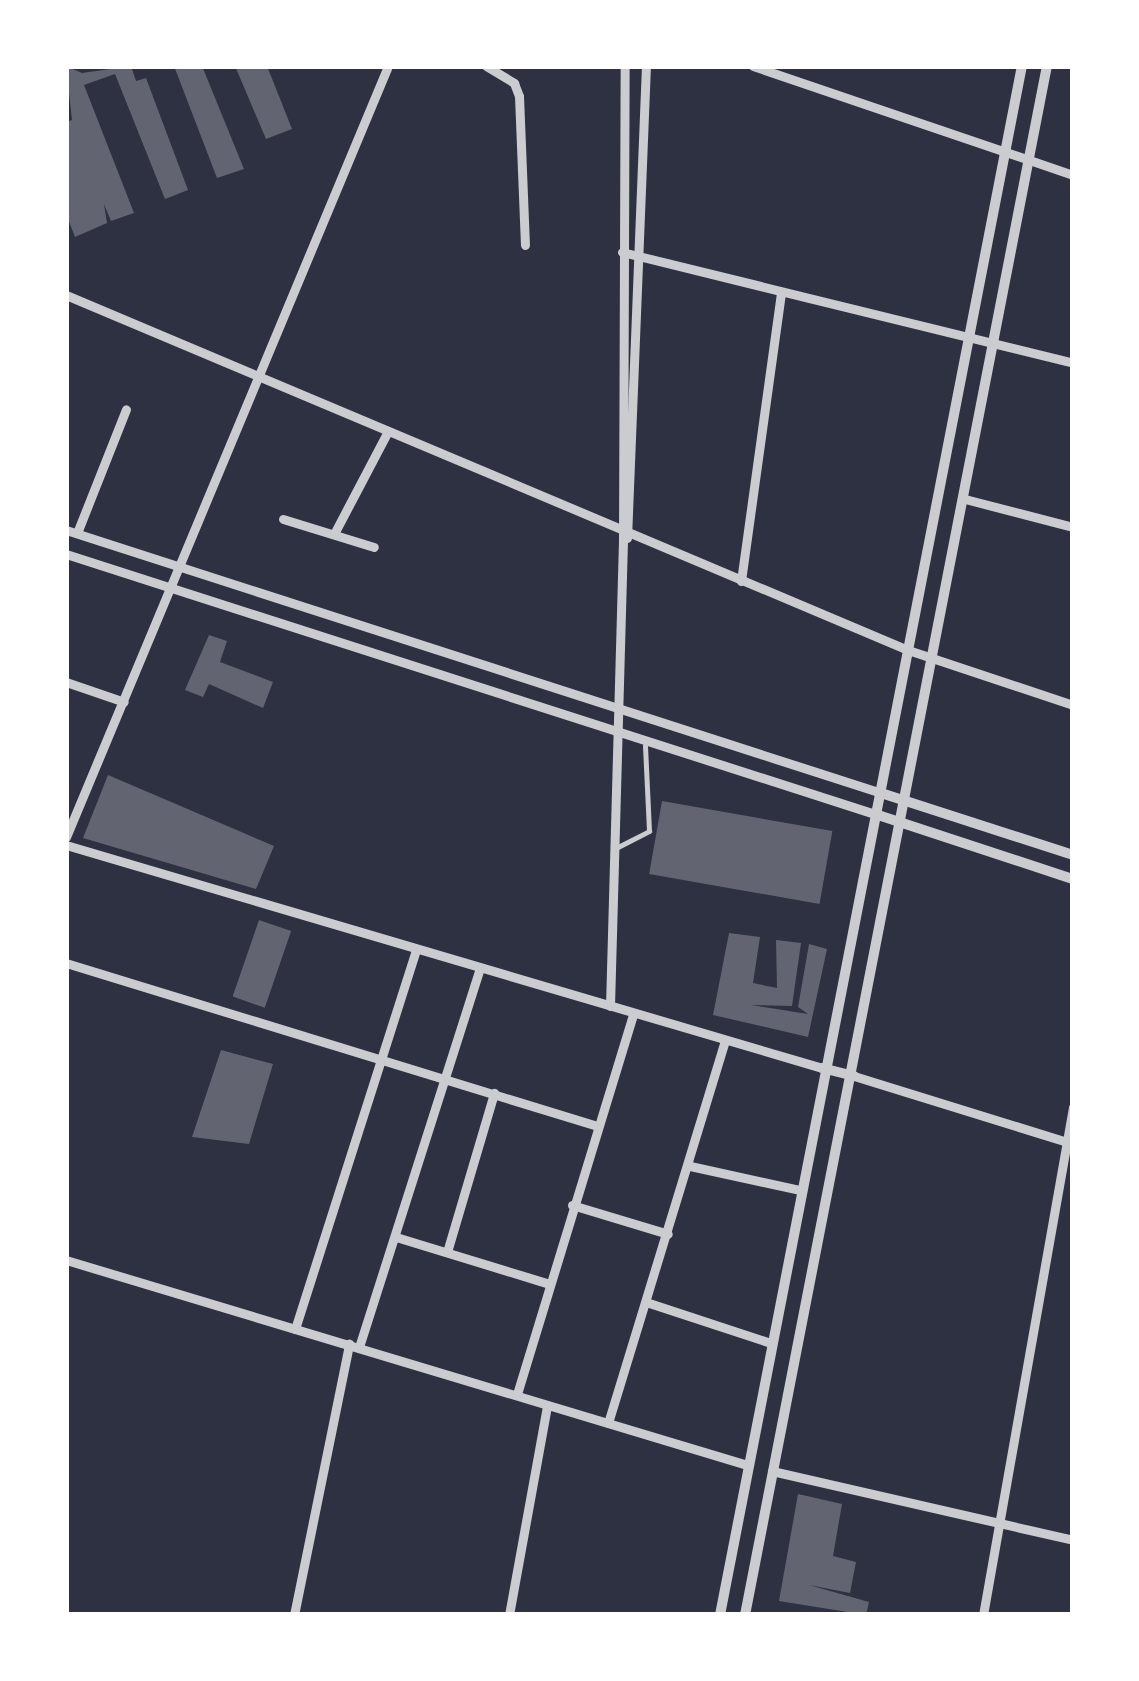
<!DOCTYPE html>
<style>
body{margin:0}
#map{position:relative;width:1139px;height:1681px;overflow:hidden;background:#2d3142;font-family:"DM Sans",sans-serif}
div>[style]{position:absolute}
.building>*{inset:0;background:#626471;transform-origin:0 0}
.service>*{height:4.5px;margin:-2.25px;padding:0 2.25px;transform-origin:2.25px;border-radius:2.25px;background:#caccd0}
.minor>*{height:9px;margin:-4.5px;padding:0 4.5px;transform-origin:4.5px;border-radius:4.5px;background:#caccd0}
.tertiary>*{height:10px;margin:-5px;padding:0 5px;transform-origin:5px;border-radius:5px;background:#caccd0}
span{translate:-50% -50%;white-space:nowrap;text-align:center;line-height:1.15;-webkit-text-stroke:12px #fff;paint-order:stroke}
.frame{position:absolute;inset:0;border:69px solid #fff;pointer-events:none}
</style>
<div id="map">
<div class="building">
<i style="clip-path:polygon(66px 66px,82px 73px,131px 66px,136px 81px,146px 78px,188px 190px,165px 199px,115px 74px,84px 85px,134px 213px,111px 221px,104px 204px,107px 223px,75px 237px,66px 214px,66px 122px,72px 120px)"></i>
<i style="clip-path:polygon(174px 66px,202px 66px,244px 169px,217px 178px)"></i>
<i style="clip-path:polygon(235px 66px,267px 66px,292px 129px,266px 139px)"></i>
<i style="clip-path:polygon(209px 635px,227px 641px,220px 662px,273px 682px,263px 708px,209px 684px,203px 697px,185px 690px)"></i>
<i style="clip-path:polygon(108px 775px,274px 846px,256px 889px,83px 838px)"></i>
<i style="left:662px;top:801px;width:173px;height:74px;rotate:10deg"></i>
<i style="left:259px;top:920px;width:34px;height:81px;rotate:19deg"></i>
<i style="clip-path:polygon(729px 933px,760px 937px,753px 983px,777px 988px,776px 940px,801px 943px,792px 1006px,751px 1005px,808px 1014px,798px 1007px,809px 944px,827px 949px,808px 1037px,713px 1015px)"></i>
<i style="clip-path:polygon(221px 1050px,273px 1064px,249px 1144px,192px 1137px)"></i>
<i style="clip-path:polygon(798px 1494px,842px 1504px,833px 1556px,856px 1562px,850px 1593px,809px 1585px,869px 1602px,866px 1615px,779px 1601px)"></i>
</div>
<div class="service">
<i style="left:618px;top:847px;width:35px;rotate:-27deg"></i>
<i style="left:649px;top:831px;width:85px;rotate:-92.7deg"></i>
</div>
<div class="minor">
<i style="left:486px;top:66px;width:33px;rotate:31deg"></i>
<i style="left:514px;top:83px;width:14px;rotate:69deg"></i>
<i style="left:519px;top:96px;width:149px;rotate:87.7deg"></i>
<i style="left:753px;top:66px;width:338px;rotate:18.8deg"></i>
<i style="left:622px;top:252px;width:464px;rotate:13.8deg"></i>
<i style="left:66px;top:295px;width:914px;rotate:22.86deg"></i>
<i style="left:908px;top:650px;width:174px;rotate:18.4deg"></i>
<i style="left:965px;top:499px;width:112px;rotate:14.5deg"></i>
<i style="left:283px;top:519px;width:95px;rotate:17.1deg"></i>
<i style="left:66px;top:530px;width:856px;rotate:17.88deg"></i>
<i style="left:335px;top:532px;width:114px;rotate:-62.3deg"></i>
<i style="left:77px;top:533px;width:133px;rotate:-68.4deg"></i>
<i style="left:627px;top:538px;width:472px;rotate:-87.7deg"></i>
<i style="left:66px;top:554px;width:850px;rotate:17.82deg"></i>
<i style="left:741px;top:581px;width:292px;rotate:-82.1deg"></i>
<i style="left:66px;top:682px;width:61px;rotate:19deg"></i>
<i style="left:66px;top:837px;width:836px;rotate:-67.33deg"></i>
<i style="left:66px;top:845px;width:788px;rotate:16.43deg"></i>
<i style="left:66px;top:963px;width:555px;rotate:17.06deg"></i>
<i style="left:610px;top:1006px;width:465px;rotate:-88.4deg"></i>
<i style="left:623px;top:541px;width:475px;rotate:-89.8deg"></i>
<i style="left:854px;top:1076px;width:229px;rotate:17.2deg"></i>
<i style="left:690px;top:1166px;width:113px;rotate:12.3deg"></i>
<i style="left:572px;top:1205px;width:100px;rotate:16.8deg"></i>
<i style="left:396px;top:1237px;width:161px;rotate:17deg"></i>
<i style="left:447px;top:1252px;width:166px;rotate:-73.5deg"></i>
<i style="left:66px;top:1260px;width:711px;rotate:16.75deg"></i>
<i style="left:646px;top:1302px;width:132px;rotate:18.2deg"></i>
<i style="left:295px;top:1329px;width:396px;rotate:-72.3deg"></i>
<i style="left:359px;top:1347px;width:395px;rotate:-72.3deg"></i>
<i style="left:517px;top:1394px;width:397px;rotate:-73deg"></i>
<i style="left:608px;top:1423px;width:397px;rotate:-73deg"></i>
<i style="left:772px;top:1471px;width:309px;rotate:12.9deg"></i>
<i style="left:294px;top:1615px;width:277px;rotate:-78.5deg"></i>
<i style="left:509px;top:1615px;width:213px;rotate:-79.7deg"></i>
<i style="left:983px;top:1615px;width:516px;rotate:-79.95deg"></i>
</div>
<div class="tertiary">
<i style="left:881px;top:793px;width:202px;rotate:17.9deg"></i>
<i style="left:875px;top:814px;width:208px;rotate:18.2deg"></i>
<i style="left:822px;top:1068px;width:33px;rotate:14deg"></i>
<i style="left:720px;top:1615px;width:1578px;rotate:-78.97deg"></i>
<i style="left:745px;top:1615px;width:1578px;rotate:-78.97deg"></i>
</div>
<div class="frame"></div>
</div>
